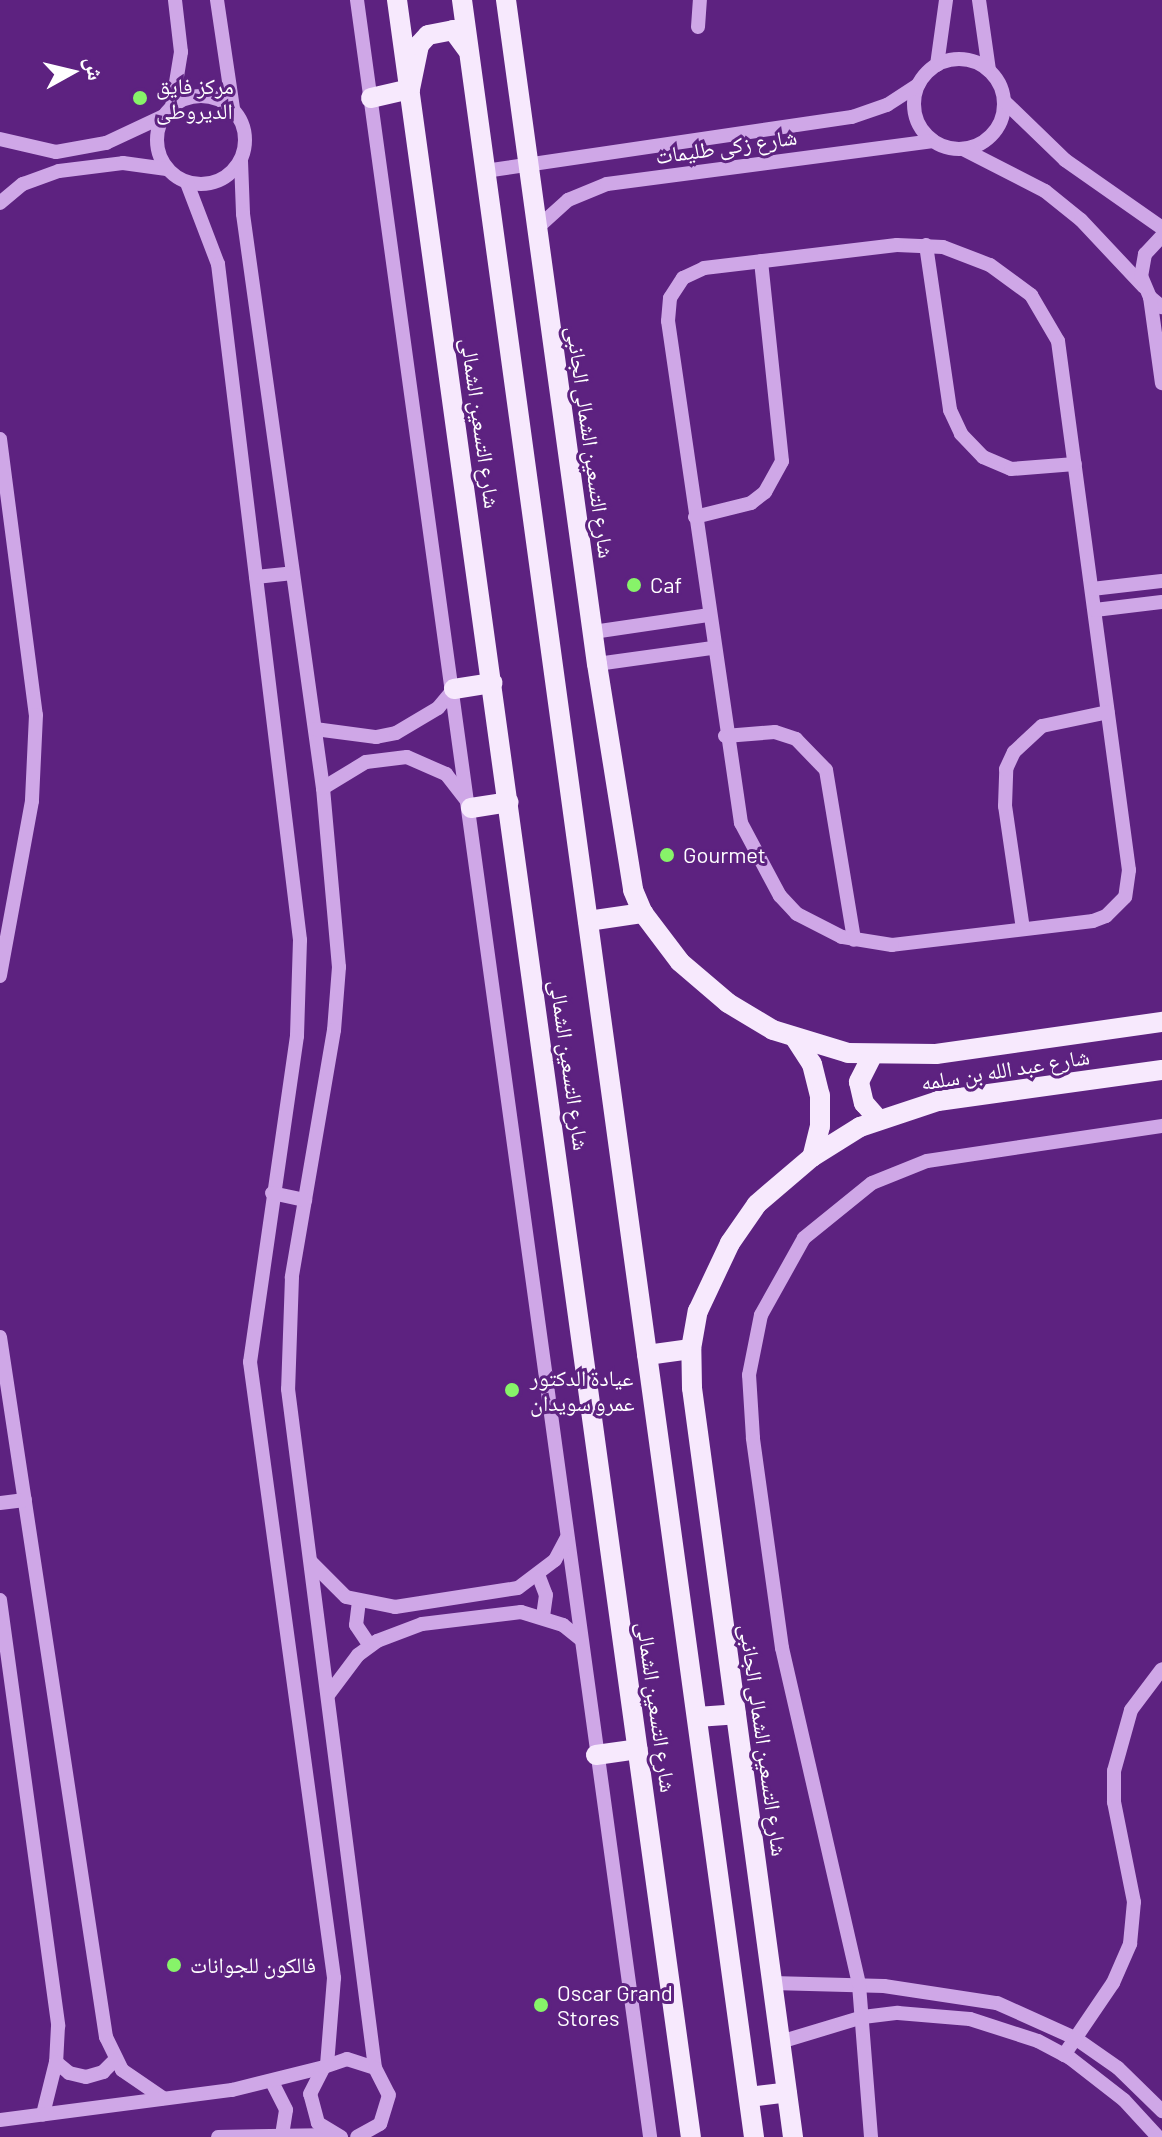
<!DOCTYPE html>
<meta charset="utf-8">
<style>
body{margin:0}
#map{position:relative;width:1162px;height:2137px;overflow:hidden;background:#5d2280;font-family:Barlow,"Noto Naskh Arabic",sans-serif}
div>[style]{position:absolute}
.minor>*{height:14px;margin:-7px;padding:0 7px;transform-origin:7px;border-radius:7px;background:#cfa7e7}
.minor>.ring{margin:-7px;padding:0;box-sizing:content-box;background:none;border:14px solid #cfa7e7;border-radius:50%}
.major>*{height:20px;margin:-10px;padding:0 10px;transform-origin:10px;border-radius:10px;background:#f7e9fd}
.dots>*{width:22px;height:22px;translate:-50% -50%;box-sizing:border-box;border:4px solid #5d2280;border-radius:50%}
span{translate:-50% -50%;white-space:nowrap;text-align:center;line-height:1.15;-webkit-text-stroke:6px #5d2280;paint-order:stroke}
.poi-label{font-size:22px;color:#fff}
.left{translate:0 -50%;text-align:left}
.street-label{font-size:22px;color:#fff}
.north{position:absolute;left:32px;top:32px;width:80px;height:80px;-webkit-text-stroke:6px #5d2280;paint-order:stroke;rotate:82deg;font-size:22px;font-weight:700;line-height:32px;text-align:center;color:#fff}
.north::after{content:'';display:block;margin:auto;width:28px;height:36px;background:#fff;clip-path:polygon(50% 0,100% 100%,50% 72%,0 100%)}
</style>
<div id="map">
<div class="minor">
<i style="left:217px;top:0;width:109px;rotate:81.6deg"></i>
<i style="left:357px;top:0;width:2157px;rotate:82.19deg"></i>
<i style="left:979px;top:0;width:71px;rotate:81.9deg"></i>
<i style="left:698px;top:27px;width:27px;rotate:-86deg"></i>
<i class="ring" style="left:914px;top:59px;width:76px;height:76px"></i>
<i style="left:937px;top:65px;width:66px;rotate:-82.1deg"></i>
<i class="ring" style="left:157px;top:96px;width:74px;height:74px"></i>
<i style="left:1004px;top:101px;width:85px;rotate:44deg"></i>
<i style="left:1065px;top:160px;width:118px;rotate:35deg"></i>
<i style="left:172px;top:107px;width:56px;rotate:-80.7deg"></i>
<i style="left:181px;top:52px;width:52px;rotate:-96.6deg"></i>
<i style="left:0;top:139px;width:57px;rotate:13.1deg"></i>
<i style="left:56px;top:152px;width:51px;rotate:-10.2deg"></i>
<i style="left:106px;top:143px;width:64px;rotate:-25deg"></i>
<i style="left:963px;top:149px;width:92px;rotate:27.1deg"></i>
<i style="left:1045px;top:191px;width:46px;rotate:38.9deg"></i>
<i style="left:1081px;top:220px;width:92px;rotate:46.8deg"></i>
<i style="left:241px;top:161px;width:53px;rotate:87.8deg"></i>
<i style="left:243px;top:214px;width:580px;rotate:82.07deg"></i>
<i style="left:323px;top:788px;width:180px;rotate:84.9deg"></i>
<i style="left:339px;top:967px;width:63px;rotate:94.5deg"></i>
<i style="left:334px;top:1030px;width:251px;rotate:99.7deg"></i>
<i style="left:292px;top:1277px;width:112px;rotate:92deg"></i>
<i style="left:288px;top:1389px;width:685px;rotate:82.7deg"></i>
<i style="left:485px;top:171px;width:371px;rotate:-8.4deg"></i>
<i style="left:852px;top:117px;width:37px;rotate:-19deg"></i>
<i style="left:887px;top:105px;width:37px;rotate:-33deg"></i>
<i style="left:187px;top:183px;width:87px;rotate:69.1deg"></i>
<i style="left:218px;top:264px;width:681px;rotate:83.08deg"></i>
<i style="left:300px;top:940px;width:96px;rotate:91.8deg"></i>
<i style="left:297px;top:1036px;width:329px;rotate:98.2deg"></i>
<i style="left:250px;top:1362px;width:622px;rotate:82.23deg"></i>
<i style="left:334px;top:1978px;width:87px;rotate:94.6deg"></i>
<i style="left:0;top:203px;width:30px;rotate:-40deg"></i>
<i style="left:23px;top:184px;width:38px;rotate:-20deg"></i>
<i style="left:59px;top:171px;width:64px;rotate:-7.1deg"></i>
<i style="left:123px;top:163px;width:44px;rotate:7.8deg"></i>
<i style="left:537px;top:228px;width:42px;rotate:-42.1deg"></i>
<i style="left:568px;top:200px;width:42px;rotate:-22.3deg"></i>
<i style="left:607px;top:184px;width:329px;rotate:-7.5deg"></i>
<i style="left:1162px;top:236px;width:25px;rotate:133deg"></i>
<i style="left:1145px;top:254px;width:22px;rotate:100deg"></i>
<i style="left:1141px;top:276px;width:23px;rotate:67deg"></i>
<i style="left:1150px;top:297px;width:16px;rotate:40deg"></i>
<i style="left:897px;top:245px;width:46px;rotate:2.5deg"></i>
<i style="left:943px;top:247px;width:50px;rotate:21deg"></i>
<i style="left:990px;top:265px;width:51px;rotate:36.2deg"></i>
<i style="left:1031px;top:295px;width:53px;rotate:59.6deg"></i>
<i style="left:1058px;top:341px;width:534px;rotate:82.36deg"></i>
<i style="left:1129px;top:870px;width:27px;rotate:98deg"></i>
<i style="left:1125px;top:897px;width:27px;rotate:135deg"></i>
<i style="left:1106px;top:916px;width:14px;rotate:159deg"></i>
<i style="left:1093px;top:921px;width:202px;rotate:173.2deg"></i>
<i style="left:892px;top:945px;width:51px;rotate:-170.9deg"></i>
<i style="left:842px;top:937px;width:51px;rotate:-152.9deg"></i>
<i style="left:797px;top:914px;width:25px;rotate:-133deg"></i>
<i style="left:780px;top:896px;width:83px;rotate:-118.1deg"></i>
<i style="left:741px;top:823px;width:507px;rotate:-98.27deg"></i>
<i style="left:668px;top:321px;width:23px;rotate:-85deg"></i>
<i style="left:670px;top:298px;width:24px;rotate:-57deg"></i>
<i style="left:683px;top:278px;width:23px;rotate:-25deg"></i>
<i style="left:704px;top:268px;width:194px;rotate:-6.8deg"></i>
<i style="left:926px;top:245px;width:167px;rotate:81.7deg"></i>
<i style="left:950px;top:410px;width:26px;rotate:65deg"></i>
<i style="left:961px;top:434px;width:32px;rotate:46deg"></i>
<i style="left:983px;top:457px;width:30px;rotate:23deg"></i>
<i style="left:1011px;top:469px;width:64px;rotate:-4.5deg"></i>
<i style="left:1150px;top:297px;width:87px;rotate:82.1deg"></i>
<i style="left:0;top:439px;width:278px;rotate:82.6deg"></i>
<i style="left:36px;top:715px;width:86px;rotate:92.7deg"></i>
<i style="left:32px;top:801px;width:178px;rotate:100.4deg"></i>
<i style="left:695px;top:517px;width:58px;rotate:-14deg"></i>
<i style="left:751px;top:503px;width:18px;rotate:-38deg"></i>
<i style="left:765px;top:492px;width:35px;rotate:-61deg"></i>
<i style="left:782px;top:461px;width:201px;rotate:-96deg"></i>
<i style="left:256px;top:577px;width:37px;rotate:-6deg"></i>
<i style="left:1092px;top:589px;width:70px;rotate:-6.5deg"></i>
<i style="left:1095px;top:610px;width:67px;rotate:-6.8deg"></i>
<i style="left:593px;top:632px;width:116px;rotate:-8.4deg"></i>
<i style="left:597px;top:664px;width:117px;rotate:-7.9deg"></i>
<i style="left:315px;top:729px;width:62px;rotate:7.5deg"></i>
<i style="left:376px;top:737px;width:20px;rotate:-11deg"></i>
<i style="left:396px;top:733px;width:49px;rotate:-30.8deg"></i>
<i style="left:438px;top:708px;width:25px;rotate:-50deg"></i>
<i style="left:725px;top:736px;width:50px;rotate:-4.6deg"></i>
<i style="left:775px;top:732px;width:22px;rotate:18deg"></i>
<i style="left:796px;top:739px;width:43px;rotate:45.9deg"></i>
<i style="left:826px;top:770px;width:172px;rotate:80.6deg"></i>
<i style="left:323px;top:788px;width:50px;rotate:-31.2deg"></i>
<i style="left:366px;top:762px;width:41px;rotate:-7deg"></i>
<i style="left:407px;top:757px;width:43px;rotate:23.6deg"></i>
<i style="left:446px;top:774px;width:36px;rotate:52deg"></i>
<i style="left:1023px;top:929px;width:124px;rotate:-98.3deg"></i>
<i style="left:1005px;top:806px;width:37px;rotate:-88deg"></i>
<i style="left:1006px;top:769px;width:19px;rotate:-65deg"></i>
<i style="left:1014px;top:752px;width:38px;rotate:-43deg"></i>
<i style="left:1042px;top:726px;width:67px;rotate:-12deg"></i>
<i style="left:272px;top:1193px;width:34px;rotate:12deg"></i>
<i style="left:0;top:1337px;width:708px;rotate:81.39deg"></i>
<i style="left:106px;top:2037px;width:37px;rotate:64deg"></i>
<i style="left:122px;top:2070px;width:50px;rotate:34.3deg"></i>
<i style="left:0;top:1503px;width:25px;rotate:-7deg"></i>
<i style="left:311px;top:1562px;width:49px;rotate:45deg"></i>
<i style="left:346px;top:1597px;width:50px;rotate:11.5deg"></i>
<i style="left:395px;top:1607px;width:124px;rotate:-8.8deg"></i>
<i style="left:518px;top:1588px;width:46px;rotate:-37.1deg"></i>
<i style="left:555px;top:1560px;width:24px;rotate:-62deg"></i>
<i style="left:539px;top:1577px;width:19px;rotate:69deg"></i>
<i style="left:546px;top:1595px;width:21px;rotate:98deg"></i>
<i style="left:0;top:1600px;width:430px;rotate:82.2deg"></i>
<i style="left:58px;top:2026px;width:36px;rotate:93deg"></i>
<i style="left:56px;top:2062px;width:54px;rotate:104deg"></i>
<i style="left:359px;top:1601px;width:24px;rotate:97deg"></i>
<i style="left:356px;top:1625px;width:25px;rotate:56deg"></i>
<i style="left:328px;top:1695px;width:50px;rotate:-53.1deg"></i>
<i style="left:358px;top:1655px;width:24px;rotate:-36deg"></i>
<i style="left:377px;top:1641px;width:48px;rotate:-20.7deg"></i>
<i style="left:422px;top:1624px;width:100px;rotate:-6.9deg"></i>
<i style="left:521px;top:1612px;width:44px;rotate:17.2deg"></i>
<i style="left:563px;top:1625px;width:22px;rotate:39deg"></i>
<i style="left:772px;top:1983px;width:112px;rotate:1.5deg"></i>
<i style="left:884px;top:1986px;width:114px;rotate:8.6deg"></i>
<i style="left:997px;top:2003px;width:85px;rotate:24.2deg"></i>
<i style="left:1075px;top:2038px;width:52px;rotate:34.9deg"></i>
<i style="left:1118px;top:2068px;width:62px;rotate:44.3deg"></i>
<i style="left:780px;top:2042px;width:87px;rotate:-16.8deg"></i>
<i style="left:863px;top:2017px;width:35px;rotate:-7deg"></i>
<i style="left:898px;top:2013px;width:72px;rotate:4.8deg"></i>
<i style="left:970px;top:2019px;width:71px;rotate:17.9deg"></i>
<i style="left:1038px;top:2041px;width:36px;rotate:28deg"></i>
<i style="left:1070px;top:2058px;width:68px;rotate:37.9deg"></i>
<i style="left:1124px;top:2100px;width:50px;rotate:47.4deg"></i>
<i style="left:1064px;top:2055px;width:87px;rotate:-55.8deg"></i>
<i style="left:1113px;top:1983px;width:43px;rotate:-66.4deg"></i>
<i style="left:1130px;top:1944px;width:42px;rotate:-84.6deg"></i>
<i style="left:1134px;top:1902px;width:102px;rotate:-101.3deg"></i>
<i style="left:1114px;top:1802px;width:31px;rotate:-90deg"></i>
<i style="left:1114px;top:1771px;width:63px;rotate:-74.4deg"></i>
<i style="left:1131px;top:1710px;width:51px;rotate:-52.9deg"></i>
<i style="left:56px;top:2062px;width:17px;rotate:40deg"></i>
<i style="left:69px;top:2073px;width:17px;rotate:13deg"></i>
<i style="left:86px;top:2077px;width:18px;rotate:-16deg"></i>
<i style="left:103px;top:2072px;width:17px;rotate:-45deg"></i>
<i style="left:272px;top:2082px;width:31px;rotate:63deg"></i>
<i style="left:286px;top:2110px;width:24px;rotate:99deg"></i>
<i style="left:0;top:2120px;width:234px;rotate:-7.4deg"></i>
<i style="left:232px;top:2090px;width:95px;rotate:-14deg"></i>
<i style="left:218px;top:2137px;width:116px;rotate:-1deg"></i>
<i style="left:341px;top:2137px;width:27px;rotate:-149deg"></i>
<i style="left:318px;top:2123px;width:30px;rotate:-105deg"></i>
<i style="left:310px;top:2094px;width:30px;rotate:-63deg"></i>
<i style="left:324px;top:2067px;width:24px;rotate:-19deg"></i>
<i style="left:347px;top:2059px;width:29px;rotate:18deg"></i>
<i style="left:375px;top:2068px;width:30px;rotate:63deg"></i>
<i style="left:389px;top:2095px;width:30px;rotate:107deg"></i>
<i style="left:380px;top:2124px;width:26px;rotate:151deg"></i>
<i style="left:871px;top:2137px;width:153px;rotate:-94.5deg"></i>
<i style="left:859px;top:1984px;width:345px;rotate:-102.9deg"></i>
<i style="left:782px;top:1648px;width:212px;rotate:-97.9deg"></i>
<i style="left:753px;top:1438px;width:63px;rotate:-93.6deg"></i>
<i style="left:749px;top:1375px;width:61px;rotate:-78.7deg"></i>
<i style="left:761px;top:1315px;width:88px;rotate:-60.8deg"></i>
<i style="left:804px;top:1238px;width:87px;rotate:-39deg"></i>
<i style="left:872px;top:1183px;width:59px;rotate:-21.8deg"></i>
<i style="left:927px;top:1161px;width:238px;rotate:-8.5deg"></i>
</div>
<div class="major">
<i style="left:397px;top:0;width:2157px;rotate:82.17deg"></i>
<i style="left:462px;top:0;width:2157px;rotate:82.22deg"></i>
<i style="left:506px;top:0;width:670px;rotate:82.2deg"></i>
<i style="left:597px;top:664px;width:229px;rotate:80.9deg"></i>
<i style="left:633px;top:890px;width:25px;rotate:67deg"></i>
<i style="left:643px;top:913px;width:61px;rotate:52.9deg"></i>
<i style="left:680px;top:962px;width:63px;rotate:40.5deg"></i>
<i style="left:728px;top:1003px;width:52px;rotate:31deg"></i>
<i style="left:773px;top:1030px;width:78px;rotate:17deg"></i>
<i style="left:848px;top:1053px;width:88px;rotate:0.7deg"></i>
<i style="left:936px;top:1054px;width:228px;rotate:-8.1deg"></i>
<i style="left:371px;top:98px;width:40px;rotate:-13deg"></i>
<i style="left:410px;top:89px;width:45px;rotate:-78.4deg"></i>
<i style="left:419px;top:45px;width:13px;rotate:-48deg"></i>
<i style="left:428px;top:35px;width:25px;rotate:-11deg"></i>
<i style="left:453px;top:30px;width:24px;rotate:54deg"></i>
<i style="left:454px;top:689px;width:39px;rotate:-9deg"></i>
<i style="left:471px;top:808px;width:38px;rotate:-9deg"></i>
<i style="left:588px;top:921px;width:56px;rotate:-8.3deg"></i>
<i style="left:795px;top:1038px;width:31px;rotate:57deg"></i>
<i style="left:812px;top:1064px;width:32px;rotate:76deg"></i>
<i style="left:820px;top:1095px;width:31px;rotate:90deg"></i>
<i style="left:820px;top:1126px;width:32px;rotate:104deg"></i>
<i style="left:872px;top:1056px;width:29px;rotate:117deg"></i>
<i style="left:859px;top:1082px;width:22px;rotate:77deg"></i>
<i style="left:864px;top:1103px;width:21px;rotate:49deg"></i>
<i style="left:647px;top:1355px;width:44px;rotate:-7.8deg"></i>
<i style="left:697px;top:1717px;width:39px;rotate:-4deg"></i>
<i style="left:596px;top:1755px;width:42px;rotate:-8.1deg"></i>
<i style="left:749px;top:2097px;width:38px;rotate:-7deg"></i>
<i style="left:793px;top:2137px;width:756px;rotate:-97.68deg"></i>
<i style="left:692px;top:1388px;width:39px;rotate:-91deg"></i>
<i style="left:691px;top:1349px;width:39px;rotate:-80deg"></i>
<i style="left:698px;top:1311px;width:75px;rotate:-64.8deg"></i>
<i style="left:730px;top:1243px;width:47px;rotate:-55.3deg"></i>
<i style="left:757px;top:1204px;width:72px;rotate:-40.5deg"></i>
<i style="left:812px;top:1157px;width:57px;rotate:-32deg"></i>
<i style="left:860px;top:1127px;width:82px;rotate:-18.4deg"></i>
<i style="left:938px;top:1101px;width:226px;rotate:-7.9deg"></i>
</div>
<div class="dots">
<i style="left:140px;top:98px;background:#87f369"></i>
<i style="left:634px;top:585px;background:#87f369"></i>
<i style="left:667px;top:855px;background:#87f369"></i>
<i style="left:512px;top:1390px;background:#87f369"></i>
<i style="left:174px;top:1965px;background:#87f369"></i>
<i style="left:541px;top:2005px;background:#87f369"></i>
</div>
<div class="poi-label">
<span class="left" style="left:156px;top:98px">مركز فايق<br>الديروطى</span>
<span class="left" style="left:650px;top:585px">Caf</span>
<span class="left" style="left:683px;top:855px">Gourmet</span>
<span class="left" style="left:530px;top:1390px">عيادة الدكتور<br>عمرو سويدان</span>
<span class="left" style="left:190px;top:1965px">فالكون للجوانات</span>
<span class="left" style="left:557px;top:2005px">Oscar Grand<br>Stores</span>
</div>
<div class="street-label">
<span style="left:726px;top:146px;rotate:-8deg">شارع زكى طليمات</span>
<span style="left:481px;top:423px;rotate:82deg">شارع التسعين الشمالى</span>
<span style="left:591px;top:442px;rotate:82deg">شارع التسعين الشمالى الجانبى</span>
<span style="left:570px;top:1065px;rotate:82deg">شارع التسعين الشمالى</span>
<span style="left:1005px;top:1069px;rotate:-9deg">شارع عبد الله بن سلمه</span>
<span style="left:657px;top:1707px;rotate:82deg">شارع التسعين الشمالى</span>
<span style="left:764px;top:1740px;rotate:82deg">شارع التسعين الشمالى الجانبى</span>
</div>
<div class="north">ش</div>
</div>
